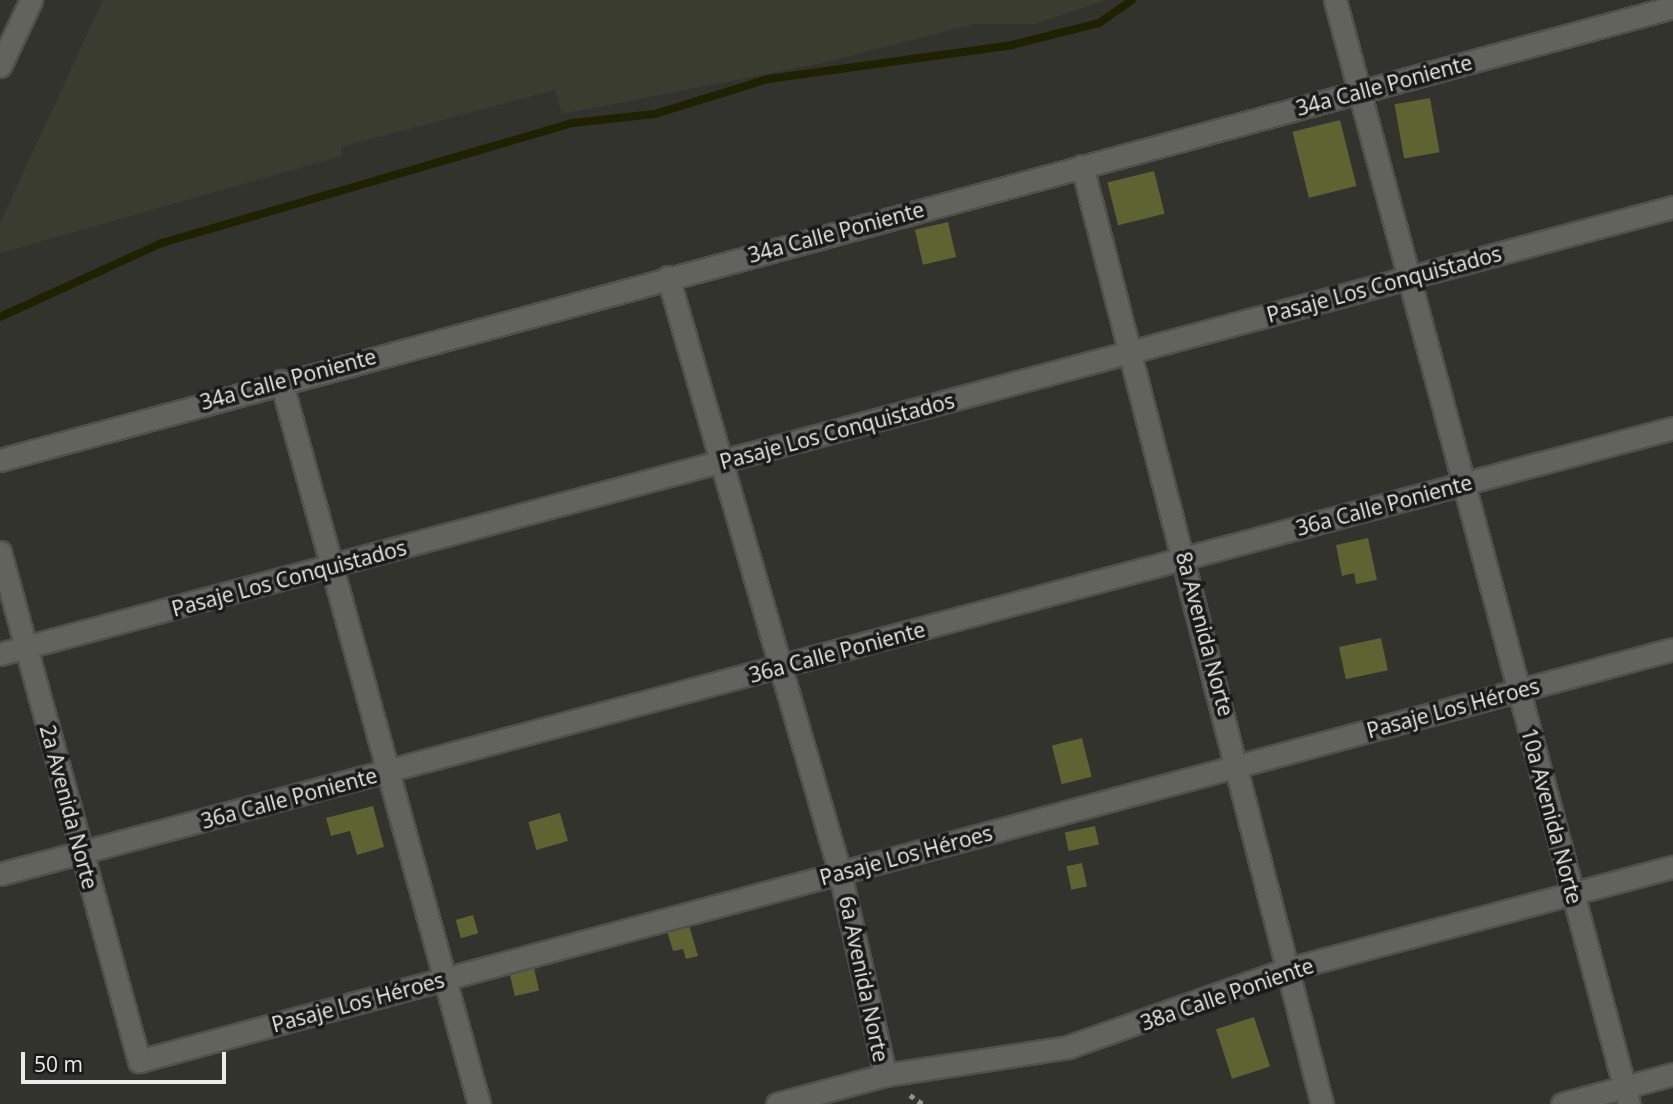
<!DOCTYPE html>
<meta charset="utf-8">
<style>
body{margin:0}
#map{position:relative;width:1673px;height:1104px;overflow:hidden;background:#32332d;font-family:"Open Sans",sans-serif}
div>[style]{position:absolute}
.built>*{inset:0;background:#3b3c30}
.stream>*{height:8px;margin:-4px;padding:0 4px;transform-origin:4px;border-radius:4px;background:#1f2100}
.building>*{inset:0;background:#5e6332;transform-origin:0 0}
.path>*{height:4.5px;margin-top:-2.25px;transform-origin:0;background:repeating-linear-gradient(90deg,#91928d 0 5px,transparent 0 10px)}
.roads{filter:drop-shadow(2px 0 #50514c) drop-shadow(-2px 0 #50514c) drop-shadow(0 2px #50514c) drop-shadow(0 -2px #50514c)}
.minor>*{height:21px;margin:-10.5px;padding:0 10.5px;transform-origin:10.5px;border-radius:10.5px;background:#62635d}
span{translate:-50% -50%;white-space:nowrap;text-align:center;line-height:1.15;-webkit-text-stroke:7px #1a1a18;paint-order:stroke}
.street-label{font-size:21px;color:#ebece8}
.scale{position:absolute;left:21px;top:1052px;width:205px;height:32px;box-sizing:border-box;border:4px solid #ebece8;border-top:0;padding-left:9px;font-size:21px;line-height:24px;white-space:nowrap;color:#ebece8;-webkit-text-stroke:5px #1a1a18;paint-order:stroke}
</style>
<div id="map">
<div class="built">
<i style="clip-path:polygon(103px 0,1106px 0,1034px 24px,975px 24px,822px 63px,562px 114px,555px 90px,341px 147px,342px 156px,0 253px,0 223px)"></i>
</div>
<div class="stream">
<i style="left:0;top:317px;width:178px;rotate:-24.6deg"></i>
<i style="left:162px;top:243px;width:427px;rotate:-16.3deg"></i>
<i style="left:572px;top:123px;width:83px;rotate:-6.2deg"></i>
<i style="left:655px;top:114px;width:118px;rotate:-17.2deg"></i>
<i style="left:768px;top:79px;width:246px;rotate:-7.9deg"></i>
<i style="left:1012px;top:45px;width:90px;rotate:-14.2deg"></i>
<i style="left:1099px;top:23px;width:40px;rotate:-34.9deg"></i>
</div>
<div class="building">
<i style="left:1430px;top:98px;width:55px;height:36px;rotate:80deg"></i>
<i style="left:1340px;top:120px;width:68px;height:49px;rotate:76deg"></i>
<i style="left:1154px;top:171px;width:44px;height:48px;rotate:76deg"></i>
<i style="left:948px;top:222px;width:36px;height:34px;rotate:77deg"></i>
<i style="clip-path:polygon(1368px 538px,1377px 580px,1356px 584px,1354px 573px,1342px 576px,1336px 545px)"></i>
<i style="left:1381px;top:638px;width:33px;height:43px;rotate:78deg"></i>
<i style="left:1082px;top:738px;width:40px;height:31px;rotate:76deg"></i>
<i style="clip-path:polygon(373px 806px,384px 847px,357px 855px,350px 831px,331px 836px,326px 818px)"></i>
<i style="left:560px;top:813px;width:29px;height:33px;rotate:74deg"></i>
<i style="left:1095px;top:826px;width:19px;height:31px;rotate:78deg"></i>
<i style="left:1082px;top:863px;width:24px;height:16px;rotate:78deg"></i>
<i style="left:473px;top:915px;width:19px;height:18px;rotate:74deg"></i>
<i style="clip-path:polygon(689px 925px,698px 956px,686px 959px,683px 949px,673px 951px,667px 931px)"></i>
<i style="left:534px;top:968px;width:23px;height:25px;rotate:77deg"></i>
<i style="left:1254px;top:1017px;width:52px;height:40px;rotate:72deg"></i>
</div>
<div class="path">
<i style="left:910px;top:1095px;width:16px;rotate:35deg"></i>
</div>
<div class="roads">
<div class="minor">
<i style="left:1335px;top:0;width:1142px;rotate:75.09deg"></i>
<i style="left:0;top:66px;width:73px;rotate:-64.8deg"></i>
<i style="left:1082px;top:166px;width:968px;rotate:75.65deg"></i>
<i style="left:668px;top:277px;width:620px;rotate:73.9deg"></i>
<i style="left:840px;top:873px;width:207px;rotate:77.4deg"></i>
<i style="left:281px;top:381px;width:750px;rotate:74.68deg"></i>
<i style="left:0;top:460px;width:1733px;rotate:-15.15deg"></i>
<i style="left:0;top:552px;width:528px;rotate:74.73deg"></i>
<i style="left:139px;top:1061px;width:1588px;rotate:-15.03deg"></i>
<i style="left:0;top:654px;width:1732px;rotate:-14.96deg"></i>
<i style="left:0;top:874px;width:1731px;rotate:-14.93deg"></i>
<i style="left:777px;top:1104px;width:112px;rotate:-15deg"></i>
<i style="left:885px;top:1075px;width:185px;rotate:-8.7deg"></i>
<i style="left:1068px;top:1047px;width:230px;rotate:-19.5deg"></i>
<i style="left:1285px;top:970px;width:401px;rotate:-14.9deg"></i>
<i style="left:1562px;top:1104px;width:115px;rotate:-15.1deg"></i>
</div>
</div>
<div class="street-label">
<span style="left:1384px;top:85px;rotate:-15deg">34a Calle Poniente</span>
<span style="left:836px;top:232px;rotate:-15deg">34a Calle Poniente</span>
<span style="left:1384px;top:284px;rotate:-15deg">Pasaje Los Conquistados</span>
<span style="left:288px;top:379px;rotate:-15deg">34a Calle Poniente</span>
<span style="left:837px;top:431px;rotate:-15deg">Pasaje Los Conquistados</span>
<span style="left:1384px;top:505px;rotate:-15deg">36a Calle Poniente</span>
<span style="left:289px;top:578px;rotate:-15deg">Pasaje Los Conquistados</span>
<span style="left:1205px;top:634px;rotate:75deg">8a Avenida Norte</span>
<span style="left:837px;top:652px;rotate:-15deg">36a Calle Poniente</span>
<span style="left:1453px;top:708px;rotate:-15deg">Pasaje Los Héroes</span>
<span style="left:289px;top:798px;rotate:-15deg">36a Calle Poniente</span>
<span style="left:69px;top:807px;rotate:75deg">2a Avenida Norte</span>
<span style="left:1552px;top:816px;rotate:75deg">10a Avenida Norte</span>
<span style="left:906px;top:855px;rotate:-15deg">Pasaje Los Héroes</span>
<span style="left:864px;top:979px;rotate:78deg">6a Avenida Norte</span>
<span style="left:1227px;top:994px;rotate:-19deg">38a Calle Poniente</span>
<span style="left:358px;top:1002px;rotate:-15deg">Pasaje Los Héroes</span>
</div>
<div class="scale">50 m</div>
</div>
